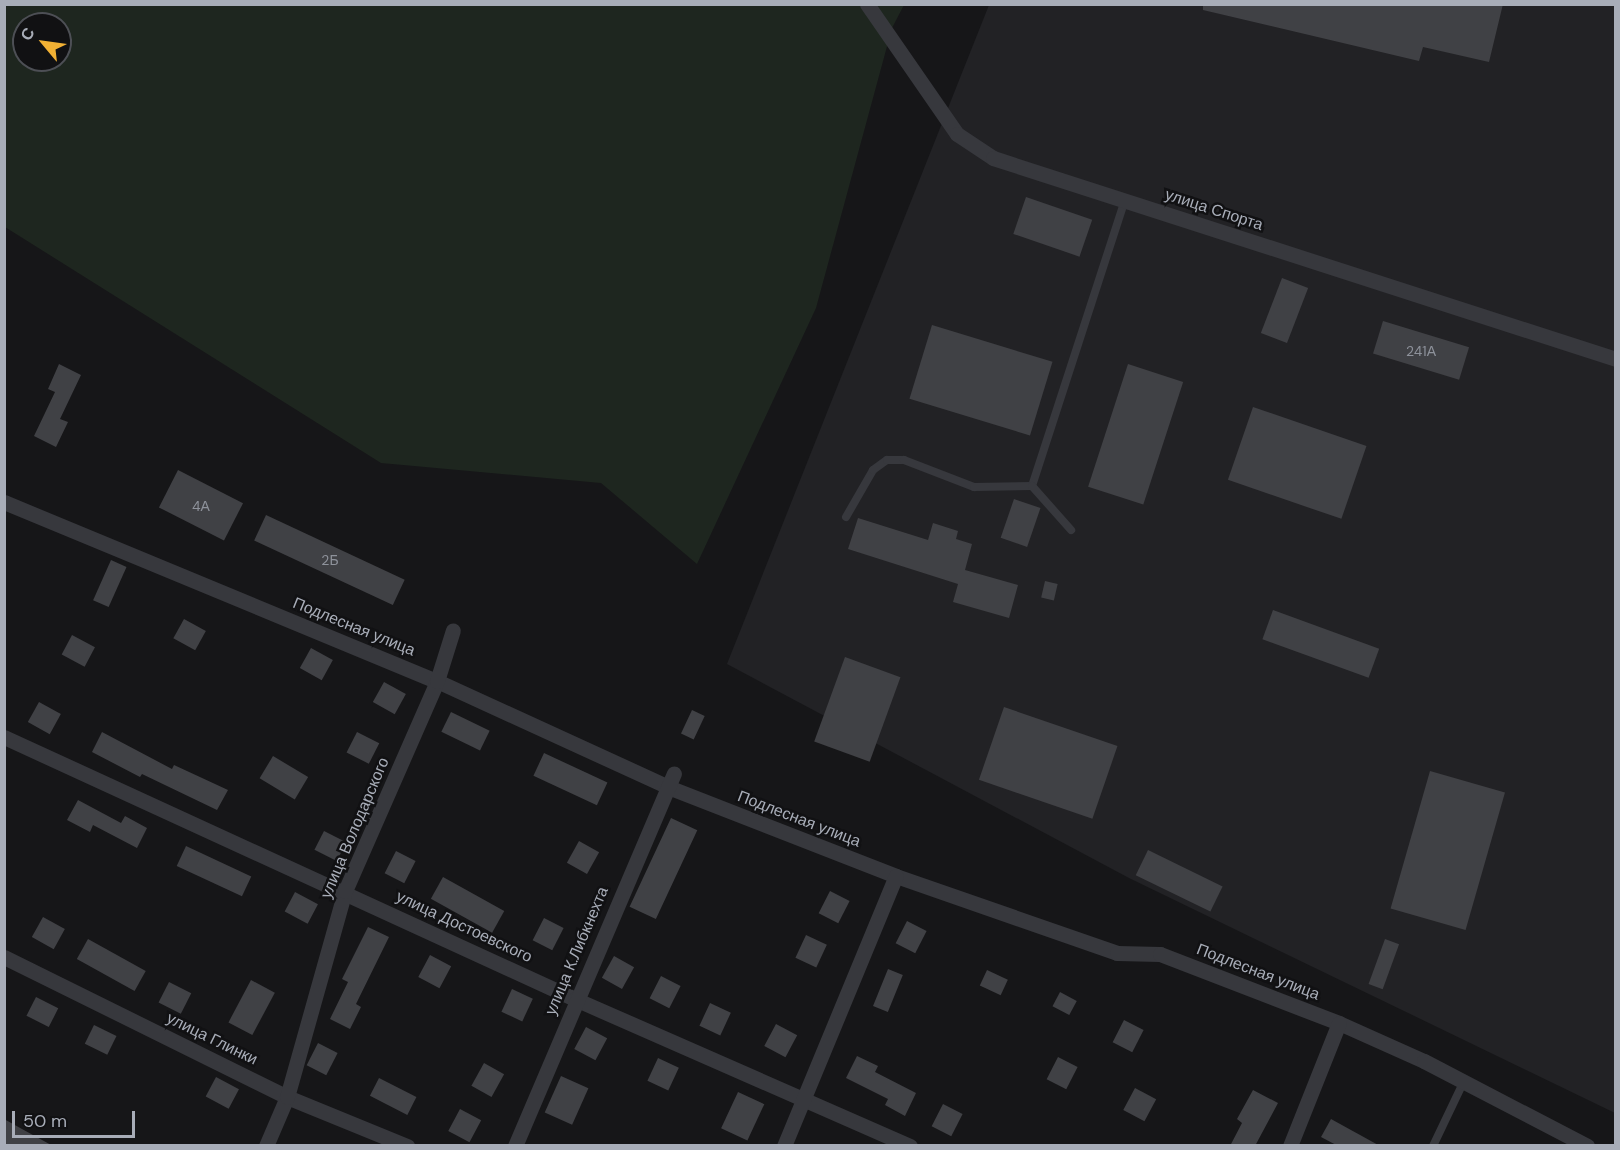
<!DOCTYPE html>
<meta charset="utf-8">
<style>
body{margin:0}
#map{position:relative;width:1620px;height:1150px;overflow:hidden;background:#161618;font-family:"DM Sans",sans-serif}
div>[style]{position:absolute}
.built>*{inset:0;background:#222225}
.green>*{inset:0;background:#1e261f}
.building>*{inset:0;background:#404145;transform-origin:0 0}
.lane>*{height:8px;margin:-4px;padding:0 4px;transform-origin:4px;border-radius:4px;background:#37383d}
.street>*{height:15px;margin:-7.5px;padding:0 7.5px;transform-origin:7.5px;border-radius:7.5px;background:#37383d}
span{translate:-50% -50%;white-space:nowrap;text-align:center;line-height:1.15;-webkit-text-stroke:5px #111113;paint-order:stroke}
.number-label{font-size:14px;color:#8e929b}
.number-label span{-webkit-text-stroke-width:0}
.street-label{font-size:16px;color:#a8adb8}
.frame{position:absolute;inset:0;border:6px solid #a8adb8;pointer-events:none}
.north{position:absolute;left:12px;top:12px;width:60px;height:60px;box-sizing:border-box;background:#111113;border:2px solid #4d4f55;border-radius:50%;rotate:299deg;font-size:16px;font-weight:700;line-height:24px;text-align:center;color:#a8adb8}
.north::after{content:'';display:block;margin:auto;width:21px;height:27px;background:#f2b134;clip-path:polygon(50% 0,100% 100%,50% 72%,0 100%)}
.scale{position:absolute;left:12px;top:1111px;width:123px;height:27px;box-sizing:border-box;border:3px solid #a8adb8;border-top:0;padding-left:8px;font-size:18px;line-height:21px;white-space:nowrap;color:#a8adb8;-webkit-text-stroke:4px #111113;paint-order:stroke}
</style>
<div id="map">
<div class="built">
<i style="clip-path:polygon(989px 5px,1615px 5px,1615px 1113px,1129px 878px,727px 664px)"></i>
</div>
<div class="green">
<i style="clip-path:polygon(evenodd,4px 5px,904px 5px,892px 28px,816px 308px,697px 564px,601px 483px,381px 463px,5px 227px,4px 5px,24px 24px,60px 24px,60px 60px,24px 60px,24px 24px)"></i>
</div>
<div class="building">
<i style="clip-path:polygon(1203px 4px,1503px 4px,1489px 62px,1423px 47px,1419px 61px,1203px 10px)"></i>
<i style="left:1026px;top:197px;width:70px;height:39px;rotate:19deg"></i>
<i style="left:1282px;top:278px;width:28px;height:59px;rotate:21deg"></i>
<i style="left:1383px;top:321px;width:90px;height:34px;rotate:17deg"></i>
<i style="left:932px;top:325px;width:126px;height:77px;rotate:17deg"></i>
<i style="clip-path:polygon(59px 364px,81px 375px,60px 419px,68px 422px,56px 447px,34px 436px,55px 392px,48px 389px)"></i>
<i style="left:1128px;top:364px;width:58px;height:129px;rotate:18deg"></i>
<i style="left:1253px;top:407px;width:120px;height:77px;rotate:19deg"></i>
<i style="left:178px;top:470px;width:73px;height:42px;rotate:27deg"></i>
<i style="left:1014px;top:499px;width:28px;height:41px;rotate:19deg"></i>
<i style="left:266px;top:515px;width:153px;height:28px;rotate:25deg"></i>
<i style="clip-path:polygon(858px 518px,928px 540px,933px 523px,958px 531px,956px 539px,972px 544px,965px 570px,1018px 585px,1009px 618px,953px 602px,958px 584px,848px 549px)"></i>
<i style="left:111px;top:560px;width:17px;height:44px;rotate:24deg"></i>
<i style="left:1045px;top:581px;width:13px;height:17px;rotate:13deg"></i>
<i style="left:1273px;top:610px;width:113px;height:31px;rotate:20deg"></i>
<i style="left:184px;top:619px;width:25px;height:22px;rotate:29deg"></i>
<i style="left:72px;top:635px;width:26px;height:22px;rotate:28deg"></i>
<i style="left:311px;top:648px;width:25px;height:23px;rotate:29deg"></i>
<i style="left:845px;top:657px;width:59px;height:90px;rotate:20deg"></i>
<i style="left:384px;top:682px;width:25px;height:23px;rotate:29deg"></i>
<i style="left:39px;top:702px;width:25px;height:23px;rotate:29deg"></i>
<i style="left:1004px;top:707px;width:120px;height:77px;rotate:19deg"></i>
<i style="left:692px;top:710px;width:14px;height:26px;rotate:25deg"></i>
<i style="left:451px;top:712px;width:43px;height:22px;rotate:26deg"></i>
<i style="clip-path:polygon(102px 732px,172px 769px,174px 765px,228px 790px,217px 810px,142px 774px,140px 777px,92px 752px)"></i>
<i style="left:357px;top:732px;width:25px;height:23px;rotate:27deg"></i>
<i style="left:544px;top:753px;width:70px;height:25px;rotate:25deg"></i>
<i style="left:273px;top:756px;width:41px;height:26px;rotate:31deg"></i>
<i style="left:1430px;top:771px;width:78px;height:143px;rotate:16deg"></i>
<i style="clip-path:polygon(78px 800px,121px 823px,125px 816px,147px 828px,137px 848px,93px 825px,90px 832px,67px 820px)"></i>
<i style="left:671px;top:818px;width:29px;height:98px;rotate:25deg"></i>
<i style="left:324px;top:831px;width:25px;height:21px;rotate:27deg"></i>
<i style="left:579px;top:841px;width:23px;height:25px;rotate:29deg"></i>
<i style="left:186px;top:846px;width:72px;height:22px;rotate:25deg"></i>
<i style="left:1148px;top:850px;width:83px;height:28px;rotate:26deg"></i>
<i style="left:396px;top:851px;width:22px;height:25px;rotate:27deg"></i>
<i style="left:443px;top:877px;width:70px;height:25px;rotate:29deg"></i>
<i style="left:830px;top:891px;width:22px;height:25px;rotate:27deg"></i>
<i style="left:295px;top:892px;width:26px;height:22px;rotate:28deg"></i>
<i style="left:43px;top:917px;width:25px;height:23px;rotate:29deg"></i>
<i style="left:544px;top:918px;width:22px;height:25px;rotate:27deg"></i>
<i style="left:907px;top:921px;width:22px;height:25px;rotate:27deg"></i>
<i style="clip-path:polygon(368px 927px,389px 937px,356px 1004px,361px 1007px,350px 1029px,330px 1019px,348px 982px,342px 979px)"></i>
<i style="left:806px;top:935px;width:23px;height:25px;rotate:25deg"></i>
<i style="left:88px;top:939px;width:66px;height:23px;rotate:29deg"></i>
<i style="left:1385px;top:939px;width:15px;height:48px;rotate:20deg"></i>
<i style="left:430px;top:955px;width:24px;height:25px;rotate:28deg"></i>
<i style="left:614px;top:956px;width:23px;height:25px;rotate:29deg"></i>
<i style="left:888px;top:969px;width:16px;height:40px;rotate:22deg"></i>
<i style="left:987px;top:970px;width:23px;height:17px;rotate:25deg"></i>
<i style="left:661px;top:976px;width:22px;height:25px;rotate:27deg"></i>
<i style="left:251px;top:980px;width:27px;height:48px;rotate:28deg"></i>
<i style="left:169px;top:982px;width:25px;height:23px;rotate:27deg"></i>
<i style="left:512px;top:989px;width:23px;height:25px;rotate:25deg"></i>
<i style="left:1060px;top:992px;width:19px;height:16px;rotate:28deg"></i>
<i style="left:36px;top:997px;width:25px;height:21px;rotate:27deg"></i>
<i style="left:710px;top:1003px;width:23px;height:25px;rotate:25deg"></i>
<i style="left:1124px;top:1020px;width:22px;height:25px;rotate:27deg"></i>
<i style="left:776px;top:1024px;width:24px;height:25px;rotate:28deg"></i>
<i style="left:94px;top:1025px;width:25px;height:21px;rotate:26deg"></i>
<i style="left:586px;top:1027px;width:24px;height:25px;rotate:28deg"></i>
<i style="left:318px;top:1043px;width:22px;height:25px;rotate:27deg"></i>
<i style="clip-path:polygon(857px 1056px,878px 1066px,875px 1072px,916px 1093px,905px 1116px,885px 1105px,888px 1099px,846px 1078px)"></i>
<i style="left:1058px;top:1057px;width:22px;height:25px;rotate:27deg"></i>
<i style="left:658px;top:1058px;width:23px;height:25px;rotate:25deg"></i>
<i style="left:484px;top:1063px;width:23px;height:26px;rotate:29deg"></i>
<i style="left:561px;top:1076px;width:30px;height:40px;rotate:24deg"></i>
<i style="left:216px;top:1077px;width:26px;height:22px;rotate:28deg"></i>
<i style="left:379px;top:1078px;width:42px;height:20px;rotate:27deg"></i>
<i style="left:1135px;top:1088px;width:24px;height:25px;rotate:28deg"></i>
<i style="clip-path:polygon(1253px 1090px,1278px 1103px,1255px 1146px,1230px 1146px,1242px 1123px,1237px 1119px)"></i>
<i style="left:738px;top:1092px;width:29px;height:40px;rotate:25deg"></i>
<i style="left:943px;top:1104px;width:22px;height:25px;rotate:27deg"></i>
<i style="left:460px;top:1109px;width:24px;height:25px;rotate:28deg"></i>
<i style="clip-path:polygon(4px 1119px,22px 1129px,53px 1146px,4px 1146px)"></i>
<i style="clip-path:polygon(1331px 1119px,1380px 1146px,1338px 1146px,1321px 1137px)"></i>
</div>
<div class="lane">
<i style="left:1032px;top:486px;width:301px;rotate:-72deg"></i>
<i style="left:846px;top:517px;width:54px;rotate:-60.1deg"></i>
<i style="left:873px;top:470px;width:17px;rotate:-36deg"></i>
<i style="left:887px;top:460px;width:17px"></i>
<i style="left:904px;top:460px;width:75px;rotate:21.1deg"></i>
<i style="left:974px;top:487px;width:58px;rotate:-1deg"></i>
<i style="left:1032px;top:486px;width:59px;rotate:48.4deg"></i>
<i style="left:1433px;top:1146px;width:72px;rotate:-64.5deg"></i>
</div>
<div class="street">
<i style="left:867px;top:4px;width:158px;rotate:55.3deg"></i>
<i style="left:957px;top:134px;width:43px;rotate:33.7deg"></i>
<i style="left:993px;top:158px;width:655px;rotate:17.88deg"></i>
<i style="left:4px;top:502px;width:469px;rotate:22.5deg"></i>
<i style="left:437px;top:681px;width:254px;rotate:24.6deg"></i>
<i style="left:668px;top:787px;width:245px;rotate:21.3deg"></i>
<i style="left:896px;top:876px;width:234px;rotate:19.2deg"></i>
<i style="left:1117px;top:953px;width:43px;rotate:1.3deg"></i>
<i style="left:1160px;top:954px;width:192px;rotate:21.1deg"></i>
<i style="left:1339px;top:1023px;width:93px;rotate:24.1deg"></i>
<i style="left:1424px;top:1061px;width:184px;rotate:27.5deg"></i>
<i style="left:4px;top:737px;width:628px;rotate:24.65deg"></i>
<i style="left:575px;top:999px;width:366px;rotate:23.7deg"></i>
<i style="left:4px;top:957px;width:316px;rotate:26.3deg"></i>
<i style="left:287px;top:1097px;width:130px;rotate:22.2deg"></i>
<i style="left:266px;top:1146px;width:53px;rotate:-66.8deg"></i>
<i style="left:287px;top:1097px;width:214px;rotate:-74.3deg"></i>
<i style="left:345px;top:891px;width:229px;rotate:-66.3deg"></i>
<i style="left:437px;top:681px;width:53px;rotate:-72.6deg"></i>
<i style="left:515px;top:1146px;width:405px;rotate:-66.9deg"></i>
<i style="left:784px;top:1146px;width:292px;rotate:-67.5deg"></i>
<i style="left:1290px;top:1146px;width:132px;rotate:-68.3deg"></i>
</div>
<div class="number-label">
<span style="left:1421px;top:351px">241А</span>
<span style="left:201px;top:506px">4А</span>
<span style="left:330px;top:560px">2Б</span>
</div>
<div class="street-label">
<span style="left:1214px;top:210px;rotate:18deg">улица Спорта</span>
<span style="left:354px;top:627px;rotate:22deg">Подлесная улица</span>
<span style="left:799px;top:819px;rotate:21deg">Подлесная улица</span>
<span style="left:355px;top:828px;rotate:-67deg">улица Володарского</span>
<span style="left:464px;top:927px;rotate:25deg">улица Достоевского</span>
<span style="left:577px;top:951px;rotate:-67deg">улица К.Либкнехта</span>
<span style="left:1258px;top:972px;rotate:21deg">Подлесная улица</span>
<span style="left:212px;top:1039px;rotate:26deg">улица Глинки</span>
</div>
<div class="frame"></div>
<div class="north">С</div>
<div class="scale">50 m</div>
</div>
